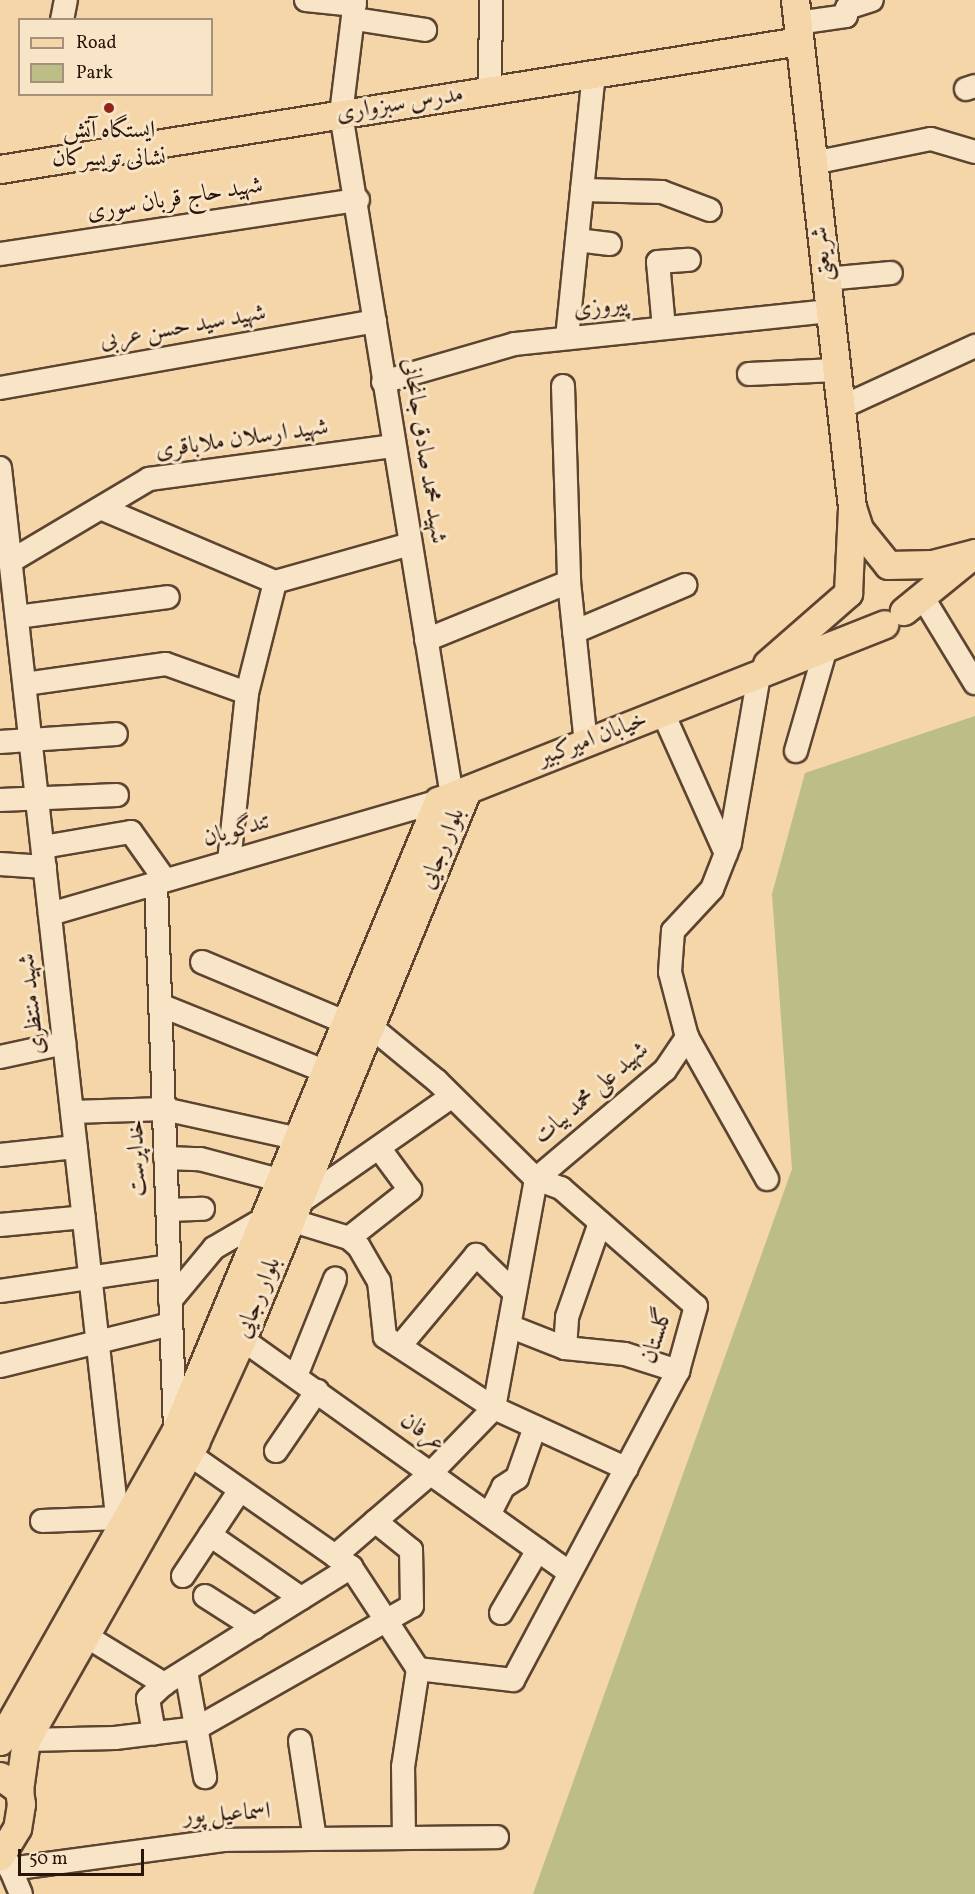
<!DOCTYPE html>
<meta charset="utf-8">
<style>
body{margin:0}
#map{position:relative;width:975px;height:1894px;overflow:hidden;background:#f4d6a9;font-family:Vollkorn,Amiri,serif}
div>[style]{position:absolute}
.green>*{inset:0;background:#bcbd87}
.roads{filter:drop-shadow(2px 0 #5c4431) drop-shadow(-2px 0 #5c4431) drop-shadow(0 2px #5c4431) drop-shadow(0 -2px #5c4431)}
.minor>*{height:22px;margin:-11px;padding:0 11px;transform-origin:11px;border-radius:11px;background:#f8e4c7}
.major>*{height:27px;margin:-13.5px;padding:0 13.5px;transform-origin:13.5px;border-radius:13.5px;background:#f4d6a9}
.dots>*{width:16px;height:16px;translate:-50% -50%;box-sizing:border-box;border:3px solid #f8e4c7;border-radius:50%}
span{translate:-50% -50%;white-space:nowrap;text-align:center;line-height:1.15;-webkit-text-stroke:6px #f8e4c7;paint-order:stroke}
.street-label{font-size:24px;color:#291409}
.poi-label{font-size:24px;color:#291409}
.legend{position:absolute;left:18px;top:18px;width:195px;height:78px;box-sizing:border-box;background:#f8e4c7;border:2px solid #a5917b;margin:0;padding:8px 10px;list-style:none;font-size:18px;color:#291409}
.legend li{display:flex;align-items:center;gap:12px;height:30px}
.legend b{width:30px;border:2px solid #a5917b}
.scale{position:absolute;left:18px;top:1849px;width:126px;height:27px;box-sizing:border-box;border:3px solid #291409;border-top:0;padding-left:8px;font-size:18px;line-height:21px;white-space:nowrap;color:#291409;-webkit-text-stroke:4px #f8e4c7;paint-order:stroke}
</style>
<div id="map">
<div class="green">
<i style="clip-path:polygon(975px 716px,975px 1894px,533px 1894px,792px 1169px,772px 894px,805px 773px)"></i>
</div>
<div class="roads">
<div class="minor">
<i style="left:306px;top:0;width:49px;rotate:5.8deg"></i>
<i style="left:355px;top:0;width:115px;rotate:97deg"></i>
<i style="left:341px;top:114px;width:691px;rotate:80.76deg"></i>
<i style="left:355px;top:19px;width:71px;rotate:8.9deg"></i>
<i style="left:62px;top:20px;width:20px;rotate:-79deg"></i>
<i style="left:797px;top:23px;width:49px;rotate:-8.1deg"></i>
<i style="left:846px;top:16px;width:8px;rotate:-83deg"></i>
<i style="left:847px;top:8px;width:26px;rotate:-18deg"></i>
<i style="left:966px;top:89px;width:9px;rotate:-18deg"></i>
<i style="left:490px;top:90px;width:90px;rotate:-89.4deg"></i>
<i style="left:813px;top:163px;width:120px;rotate:-11.5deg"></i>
<i style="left:931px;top:139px;width:46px;rotate:16.5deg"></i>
<i style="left:582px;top:190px;width:80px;rotate:1.4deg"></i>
<i style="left:662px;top:192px;width:51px;rotate:20.6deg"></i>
<i style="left:577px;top:240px;width:33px;rotate:7deg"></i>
<i style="left:0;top:254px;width:362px;rotate:-8.6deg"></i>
<i style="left:826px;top:279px;width:65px;rotate:-5.3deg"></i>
<i style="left:664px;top:328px;width:66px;rotate:-95.2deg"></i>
<i style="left:658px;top:262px;width:31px;rotate:-4deg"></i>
<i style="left:567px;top:338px;width:266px;rotate:-84.2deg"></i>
<i style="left:749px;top:374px;width:87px;rotate:-2.6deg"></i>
<i style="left:383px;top:382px;width:137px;rotate:-16.1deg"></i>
<i style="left:515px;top:344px;width:317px;rotate:-6deg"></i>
<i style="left:563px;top:386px;width:196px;rotate:88.2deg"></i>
<i style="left:569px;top:582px;width:162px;rotate:84deg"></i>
<i style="left:0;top:388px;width:381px;rotate:-10.1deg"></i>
<i style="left:840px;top:408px;width:149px;rotate:-24.7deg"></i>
<i style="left:0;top:468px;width:1073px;rotate:83.63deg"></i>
<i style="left:103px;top:509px;width:187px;rotate:23deg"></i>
<i style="left:275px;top:582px;width:140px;rotate:-15.7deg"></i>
<i style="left:11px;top:561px;width:161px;rotate:-30.7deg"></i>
<i style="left:149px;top:479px;width:247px;rotate:-7.7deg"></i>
<i style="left:922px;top:596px;width:102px;rotate:58.7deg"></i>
<i style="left:17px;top:617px;width:152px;rotate:-7.5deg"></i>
<i style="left:574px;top:632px;width:121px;rotate:-22.9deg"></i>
<i style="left:426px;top:640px;width:154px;rotate:-22.1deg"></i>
<i style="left:25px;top:684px;width:142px;rotate:-8.1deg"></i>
<i style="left:166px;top:664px;width:86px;rotate:19.7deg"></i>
<i style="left:663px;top:713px;width:154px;rotate:65.9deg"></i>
<i style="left:0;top:742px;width:116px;rotate:-3.9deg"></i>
<i style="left:796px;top:751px;width:107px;rotate:-73.8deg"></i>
<i style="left:0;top:800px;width:117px;rotate:-2.4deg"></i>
<i style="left:43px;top:847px;width:89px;rotate:-9.7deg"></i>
<i style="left:131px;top:832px;width:59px;rotate:54.7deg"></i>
<i style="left:229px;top:862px;width:170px;rotate:-83.9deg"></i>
<i style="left:247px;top:693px;width:114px;rotate:-75.8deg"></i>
<i style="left:0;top:864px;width:45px;rotate:3.8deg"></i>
<i style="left:156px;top:883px;width:547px;rotate:88.01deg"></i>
<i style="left:50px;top:914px;width:404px;rotate:-16.2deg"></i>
<i style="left:202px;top:962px;width:157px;rotate:22.8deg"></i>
<i style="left:160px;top:1005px;width:180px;rotate:21.9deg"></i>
<i style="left:370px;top:1026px;width:87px;rotate:39.4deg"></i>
<i style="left:437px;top:1081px;width:139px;rotate:44.7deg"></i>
<i style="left:536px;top:1179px;width:27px;rotate:20deg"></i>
<i style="left:561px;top:1188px;width:179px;rotate:41.2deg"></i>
<i style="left:696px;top:1306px;width:67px;rotate:105.5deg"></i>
<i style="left:678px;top:1371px;width:350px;rotate:118.1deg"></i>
<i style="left:513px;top:1680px;width:96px;rotate:-173.4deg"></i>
<i style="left:687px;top:1037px;width:163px;rotate:60.6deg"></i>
<i style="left:0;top:1057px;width:66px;rotate:-12.2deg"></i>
<i style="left:72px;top:1112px;width:92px;rotate:-1.9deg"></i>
<i style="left:164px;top:1109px;width:138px;rotate:12.5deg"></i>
<i style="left:0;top:1155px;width:76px;rotate:-6deg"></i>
<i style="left:165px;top:1158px;width:35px;rotate:2deg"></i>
<i style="left:200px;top:1159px;width:85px;rotate:15deg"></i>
<i style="left:296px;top:1205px;width:189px;rotate:-34.9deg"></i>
<i style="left:167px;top:1210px;width:36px;rotate:-2deg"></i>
<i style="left:290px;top:1220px;width:62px;rotate:17deg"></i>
<i style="left:349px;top:1238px;width:13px;rotate:42deg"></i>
<i style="left:359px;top:1247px;width:39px;rotate:60deg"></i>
<i style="left:379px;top:1281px;width:56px;rotate:83.9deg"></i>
<i style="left:385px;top:1337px;width:130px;rotate:33.1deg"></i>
<i style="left:494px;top:1408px;width:146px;rotate:24.6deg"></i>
<i style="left:0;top:1225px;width:84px;rotate:-5.4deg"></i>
<i style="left:349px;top:1238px;width:78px;rotate:-38.2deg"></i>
<i style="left:410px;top:1190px;width:52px;rotate:-126.4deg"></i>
<i style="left:0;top:1291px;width:171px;rotate:-8.4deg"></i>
<i style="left:170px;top:1301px;width:69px;rotate:-50.3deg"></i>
<i style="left:214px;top:1248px;width:61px;rotate:-30.3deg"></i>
<i style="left:509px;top:1326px;width:60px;rotate:21.4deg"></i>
<i style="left:565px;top:1348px;width:60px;rotate:5.7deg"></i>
<i style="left:625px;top:1354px;width:56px;rotate:17.8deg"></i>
<i style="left:242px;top:1339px;width:402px;rotate:35.5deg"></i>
<i style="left:400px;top:1346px;width:119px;rotate:-50.1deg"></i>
<i style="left:476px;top:1255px;width:54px;rotate:44.3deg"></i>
<i style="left:565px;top:1348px;width:31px;rotate:-86deg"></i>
<i style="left:567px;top:1317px;width:100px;rotate:-70.7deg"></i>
<i style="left:0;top:1366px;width:176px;rotate:-13.8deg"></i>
<i style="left:296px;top:1376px;width:105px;rotate:-68.1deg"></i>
<i style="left:276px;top:1451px;width:73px;rotate:-55.7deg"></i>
<i style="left:189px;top:1454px;width:198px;rotate:34.9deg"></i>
<i style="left:351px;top:1567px;width:122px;rotate:56.7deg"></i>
<i style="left:489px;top:1515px;width:31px;rotate:-63deg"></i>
<i style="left:503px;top:1487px;width:17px;rotate:-33deg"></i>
<i style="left:517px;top:1478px;width:54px;rotate:-70.6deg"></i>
<i style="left:42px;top:1521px;width:76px;rotate:-2.3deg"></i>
<i style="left:210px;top:1535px;width:111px;rotate:34.7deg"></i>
<i style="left:335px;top:1556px;width:127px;rotate:-40.8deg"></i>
<i style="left:431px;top:1473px;width:91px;rotate:-45.9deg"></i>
<i style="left:494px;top:1408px;width:233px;rotate:-79.6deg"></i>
<i style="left:536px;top:1179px;width:169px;rotate:-40.2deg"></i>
<i style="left:665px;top:1070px;width:40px;rotate:-56deg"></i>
<i style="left:687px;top:1037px;width:67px;rotate:-104.7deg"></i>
<i style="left:670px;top:972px;width:41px;rotate:-85.8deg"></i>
<i style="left:673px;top:931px;width:57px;rotate:-47.1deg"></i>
<i style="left:712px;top:889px;width:49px;rotate:-68.6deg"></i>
<i style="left:730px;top:843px;width:170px;rotate:-80.2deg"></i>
<i style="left:183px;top:1576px;width:103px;rotate:-56.5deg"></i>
<i style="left:205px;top:1596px;width:59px;rotate:32.6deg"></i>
<i style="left:501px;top:1613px;width:73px;rotate:-59.6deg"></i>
<i style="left:86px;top:1636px;width:92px;rotate:31.6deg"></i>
<i style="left:164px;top:1684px;width:22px;rotate:137deg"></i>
<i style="left:148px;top:1699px;width:35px;rotate:80deg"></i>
<i style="left:186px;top:1671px;width:108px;rotate:79.8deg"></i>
<i style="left:164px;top:1684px;width:221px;rotate:-32deg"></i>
<i style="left:26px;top:1740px;width:89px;rotate:-1.3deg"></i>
<i style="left:115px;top:1738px;width:83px;rotate:-7deg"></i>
<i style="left:197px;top:1728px;width:247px;rotate:-29.6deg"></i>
<i style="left:412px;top:1606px;width:56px;rotate:-91deg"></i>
<i style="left:411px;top:1550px;width:46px;rotate:-141.1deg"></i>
<i style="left:300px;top:1741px;width:99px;rotate:81.3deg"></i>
<i style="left:404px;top:1837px;width:70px;rotate:-90.8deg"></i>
<i style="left:403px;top:1767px;width:99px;rotate:-81.3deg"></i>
<i style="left:5px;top:1856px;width:41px;rotate:67.2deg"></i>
<i style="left:10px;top:1869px;width:217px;rotate:-7.7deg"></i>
<i style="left:225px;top:1840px;width:272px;rotate:-0.6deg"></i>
</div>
<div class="major">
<i style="left:795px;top:0;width:510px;rotate:83.59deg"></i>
<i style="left:0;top:169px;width:809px;rotate:-9.1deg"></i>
<i style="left:767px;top:664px;width:108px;rotate:-41.2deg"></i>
<i style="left:848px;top:593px;width:86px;rotate:-87.3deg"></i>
<i style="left:852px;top:507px;width:23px;rotate:72deg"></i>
<i style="left:859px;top:529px;width:46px;rotate:51.1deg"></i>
<i style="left:888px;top:565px;width:44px;rotate:-1.3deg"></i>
<i style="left:932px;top:564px;width:44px;rotate:-14.3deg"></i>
<i style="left:975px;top:553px;width:92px;rotate:140.8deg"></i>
<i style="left:0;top:1741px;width:355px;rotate:-60.5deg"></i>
<i style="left:175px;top:1432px;width:684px;rotate:-67.37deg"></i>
<i style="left:438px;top:801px;width:480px;rotate:-21.6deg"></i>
<i style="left:0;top:1776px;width:24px;rotate:36deg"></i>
<i style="left:19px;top:1790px;width:14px;rotate:82deg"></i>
<i style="left:21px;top:1804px;width:24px;rotate:99deg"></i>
<i style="left:17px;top:1828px;width:33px;rotate:121deg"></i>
<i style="left:19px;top:1790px;width:50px;rotate:-82deg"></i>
<i style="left:26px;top:1740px;width:343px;rotate:-60.4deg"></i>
<i style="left:195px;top:1442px;width:113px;rotate:-65.5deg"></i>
<i style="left:242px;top:1339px;width:593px;rotate:-67.71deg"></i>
</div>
</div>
<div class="dots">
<i style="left:109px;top:108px;background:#8f2418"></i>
</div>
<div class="street-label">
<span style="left:400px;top:105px;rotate:-9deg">مدرس سبزواری</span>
<span style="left:175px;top:200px;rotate:-9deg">شهید حاج قربان سوری</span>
<span style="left:823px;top:254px;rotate:-96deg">شریعتی</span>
<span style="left:601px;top:308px;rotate:-6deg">پیروزی</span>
<span style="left:183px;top:328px;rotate:-10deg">شهید سید حسن عربی</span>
<span style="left:242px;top:440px;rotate:-8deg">شهید ارسلان ملاباقری</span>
<span style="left:423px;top:451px;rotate:81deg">شهید محمد صادق جانجانی</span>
<span style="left:593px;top:740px;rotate:-21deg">خیابان امیرکبیر</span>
<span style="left:237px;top:831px;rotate:-16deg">تندگویان</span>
<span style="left:443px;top:849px;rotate:-68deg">بلوار رجایی</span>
<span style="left:33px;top:1004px;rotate:-96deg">شهید منتظری</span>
<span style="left:592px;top:1094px;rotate:-41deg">شهید علی محمد بیات</span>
<span style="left:138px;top:1158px;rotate:-92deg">خداپرست</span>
<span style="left:259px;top:1298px;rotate:-68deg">بلوار رجایی</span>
<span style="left:658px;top:1336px;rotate:-72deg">گلستان</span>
<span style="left:422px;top:1433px;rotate:36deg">عرفان</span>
<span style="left:227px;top:1815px;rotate:-3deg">اسماعیل پور</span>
</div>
<div class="poi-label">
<span style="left:109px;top:146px">ایستگاه آتش<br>نشانی تویسرکان</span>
</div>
<ul class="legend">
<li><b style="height:8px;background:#f4d6a9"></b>Road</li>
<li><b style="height:16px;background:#bcbd87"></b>Park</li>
</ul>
<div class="scale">50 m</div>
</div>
